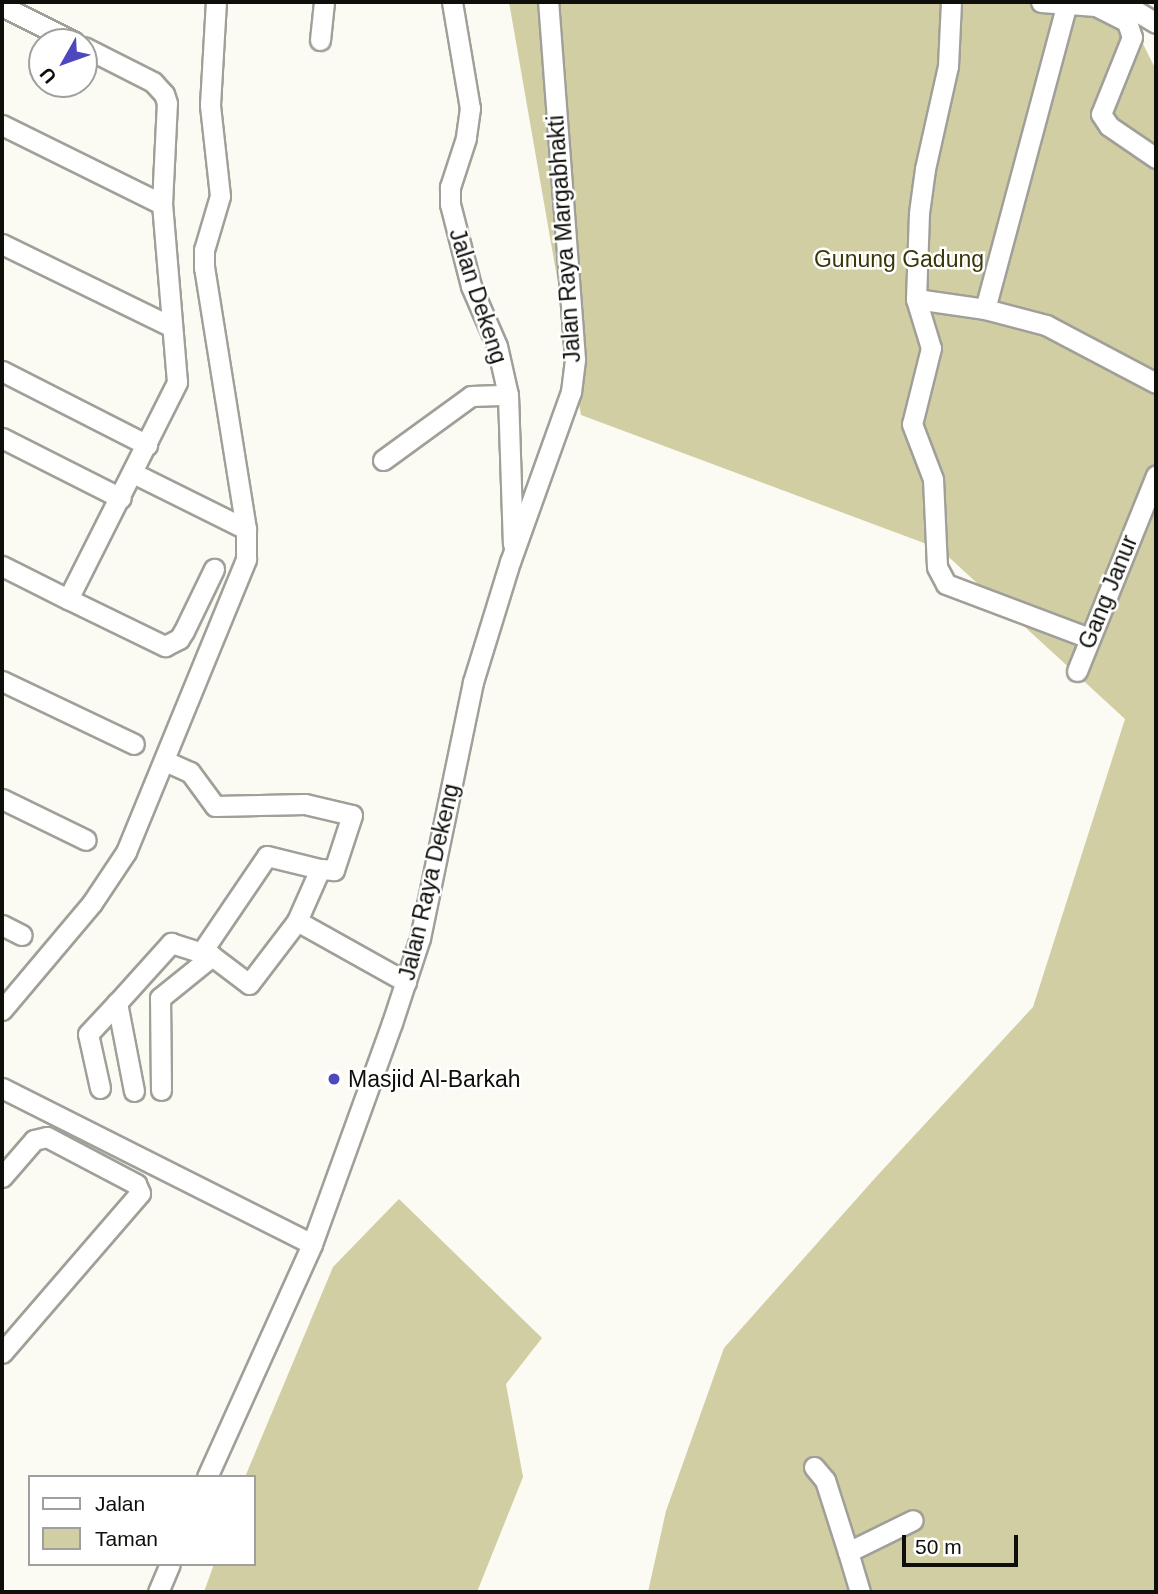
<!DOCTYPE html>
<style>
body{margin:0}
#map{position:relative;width:1158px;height:1594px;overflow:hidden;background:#fbfaf3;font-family:Arial,sans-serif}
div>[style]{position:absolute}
.green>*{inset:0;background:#d1cea3}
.roads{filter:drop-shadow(2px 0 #a09f98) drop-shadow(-2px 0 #a09f98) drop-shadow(0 2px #a09f98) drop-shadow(0 -2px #a09f98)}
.minor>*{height:19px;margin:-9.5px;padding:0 9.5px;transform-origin:9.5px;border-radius:9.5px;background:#fff}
.dots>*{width:19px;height:19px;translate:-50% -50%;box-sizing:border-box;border:4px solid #fff;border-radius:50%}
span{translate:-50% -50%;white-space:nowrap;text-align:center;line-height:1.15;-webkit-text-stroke:5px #fff;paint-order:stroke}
.street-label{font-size:23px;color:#0e0e0b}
.park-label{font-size:23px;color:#3a3607}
.poi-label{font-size:23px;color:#0e0e0b}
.left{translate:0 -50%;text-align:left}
.frame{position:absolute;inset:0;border:4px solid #0e0e0b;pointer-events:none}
.legend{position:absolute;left:28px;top:1475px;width:228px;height:91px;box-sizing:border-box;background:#fff;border:2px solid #9f9f9d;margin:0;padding:9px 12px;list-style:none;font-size:21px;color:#0e0e0b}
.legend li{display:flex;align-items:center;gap:14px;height:35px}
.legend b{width:35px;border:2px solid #9f9f9d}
.north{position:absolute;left:28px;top:28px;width:70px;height:70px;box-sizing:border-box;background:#fff;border:2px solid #9f9f9d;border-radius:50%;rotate:230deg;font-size:19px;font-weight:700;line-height:28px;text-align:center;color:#0e0e0b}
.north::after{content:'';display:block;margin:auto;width:24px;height:32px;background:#4e48bf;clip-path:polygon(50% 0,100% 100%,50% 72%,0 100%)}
.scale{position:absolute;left:902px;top:1535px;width:116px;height:32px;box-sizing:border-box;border:4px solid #0e0e0b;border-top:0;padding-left:9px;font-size:21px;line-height:24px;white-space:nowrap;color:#0e0e0b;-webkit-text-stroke:5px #fff;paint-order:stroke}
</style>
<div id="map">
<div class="green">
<i style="clip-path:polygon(509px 2px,1122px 2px,1156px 70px,1156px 1592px,648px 1592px,666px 1511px,724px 1348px,876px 1177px,1033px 1007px,1125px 719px,940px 549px,581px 415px)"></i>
<i style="clip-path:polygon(399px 1199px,542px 1338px,506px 1384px,523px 1477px,477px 1592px,204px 1592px,214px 1564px,254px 1564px,254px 1477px,245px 1477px,333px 1267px)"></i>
</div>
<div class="roads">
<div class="minor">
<i style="left:452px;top:2px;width:108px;rotate:80.4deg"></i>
<i style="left:470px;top:108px;width:30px;rotate:98deg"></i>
<i style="left:466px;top:138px;width:52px;rotate:108.1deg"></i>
<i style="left:450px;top:187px;width:17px;rotate:90deg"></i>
<i style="left:450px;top:204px;width:85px;rotate:75.6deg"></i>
<i style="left:471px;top:286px;width:65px;rotate:66.6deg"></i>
<i style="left:497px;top:346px;width:50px;rotate:77.3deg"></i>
<i style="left:508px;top:395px;width:149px;rotate:88.1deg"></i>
<i style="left:951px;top:2px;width:64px;rotate:92.7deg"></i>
<i style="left:948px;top:66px;width:106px;rotate:102.6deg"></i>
<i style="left:925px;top:169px;width:44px;rotate:97.8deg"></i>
<i style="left:919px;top:213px;width:86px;rotate:92deg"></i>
<i style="left:916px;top:299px;width:51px;rotate:73deg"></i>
<i style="left:931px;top:348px;width:78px;rotate:104deg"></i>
<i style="left:912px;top:424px;width:59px;rotate:69.1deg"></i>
<i style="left:933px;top:479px;width:88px;rotate:87.4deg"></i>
<i style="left:937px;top:567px;width:19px;rotate:62deg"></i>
<i style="left:946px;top:584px;width:153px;rotate:20.7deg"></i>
<i style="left:1041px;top:2px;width:55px;rotate:4.2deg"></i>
<i style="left:1096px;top:6px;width:35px;rotate:27deg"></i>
<i style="left:1127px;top:22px;width:16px;rotate:72deg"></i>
<i style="left:1132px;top:37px;width:83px;rotate:111.9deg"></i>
<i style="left:1101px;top:114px;width:14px;rotate:56deg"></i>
<i style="left:1109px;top:126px;width:57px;rotate:34.2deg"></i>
<i style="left:2px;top:6px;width:80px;rotate:26.6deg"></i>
<i style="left:1107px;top:9px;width:24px;rotate:-2deg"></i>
<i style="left:1131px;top:8px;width:29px;rotate:31deg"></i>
<i style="left:320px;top:40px;width:38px;rotate:-84deg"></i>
<i style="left:2px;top:125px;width:178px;rotate:26.3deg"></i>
<i style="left:2px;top:244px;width:187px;rotate:26deg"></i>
<i style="left:916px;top:299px;width:70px;rotate:8.2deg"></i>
<i style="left:985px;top:309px;width:63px;rotate:14.7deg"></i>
<i style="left:1046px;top:325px;width:124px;rotate:27.8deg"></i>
<i style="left:985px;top:309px;width:318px;rotate:-75deg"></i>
<i style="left:2px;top:371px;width:163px;rotate:27deg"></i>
<i style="left:2px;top:438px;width:133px;rotate:26.8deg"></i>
<i style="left:383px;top:460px;width:109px;rotate:-36deg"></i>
<i style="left:471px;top:396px;width:37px;rotate:-2deg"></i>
<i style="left:133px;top:473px;width:126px;rotate:26.4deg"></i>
<i style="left:2px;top:566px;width:74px;rotate:26.6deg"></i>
<i style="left:68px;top:599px;width:243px;rotate:-63.3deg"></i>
<i style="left:177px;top:382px;width:179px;rotate:-94.8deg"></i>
<i style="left:162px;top:204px;width:101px;rotate:-87.2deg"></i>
<i style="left:167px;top:103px;width:9px;rotate:-108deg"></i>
<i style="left:164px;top:94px;width:16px;rotate:-133deg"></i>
<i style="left:153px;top:82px;width:77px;rotate:-153.1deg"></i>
<i style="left:68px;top:599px;width:108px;rotate:25.9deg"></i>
<i style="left:165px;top:646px;width:16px;rotate:-27deg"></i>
<i style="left:179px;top:639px;width:9px;rotate:-58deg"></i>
<i style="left:184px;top:631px;width:69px;rotate:-64.2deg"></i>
<i style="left:1077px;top:671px;width:211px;rotate:-68deg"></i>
<i style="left:2px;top:681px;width:146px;rotate:25.5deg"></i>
<i style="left:165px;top:761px;width:27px;rotate:24deg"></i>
<i style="left:190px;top:772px;width:42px;rotate:53.7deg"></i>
<i style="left:215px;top:806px;width:90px;rotate:-1.3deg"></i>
<i style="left:305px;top:804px;width:48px;rotate:13.2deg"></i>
<i style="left:352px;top:815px;width:58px;rotate:108.1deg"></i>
<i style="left:334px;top:870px;width:14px;rotate:-176deg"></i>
<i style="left:2px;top:799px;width:93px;rotate:26deg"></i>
<i style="left:2px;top:925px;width:22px;rotate:27deg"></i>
<i style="left:201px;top:953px;width:117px;rotate:-55.8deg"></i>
<i style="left:267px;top:856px;width:55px;rotate:13.8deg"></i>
<i style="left:320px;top:869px;width:57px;rotate:113.9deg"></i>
<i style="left:2px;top:1010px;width:140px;rotate:-49.9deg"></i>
<i style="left:92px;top:903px;width:61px;rotate:-56.3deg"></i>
<i style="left:126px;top:852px;width:317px;rotate:-67.7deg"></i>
<i style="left:246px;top:559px;width:30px;rotate:-90deg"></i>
<i style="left:246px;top:529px;width:264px;rotate:-99.1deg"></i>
<i style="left:204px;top:268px;width:18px;rotate:-90deg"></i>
<i style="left:204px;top:250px;width:56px;rotate:-73.5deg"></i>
<i style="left:220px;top:196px;width:92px;rotate:-96.3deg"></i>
<i style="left:210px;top:105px;width:103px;rotate:-86.7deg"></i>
<i style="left:2px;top:1088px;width:347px;rotate:26.7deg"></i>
<i style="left:100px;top:1088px;width:55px;rotate:-102.5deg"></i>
<i style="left:88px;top:1034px;width:42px;rotate:-46.9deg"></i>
<i style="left:161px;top:1090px;width:92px;rotate:-90.6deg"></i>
<i style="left:160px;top:998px;width:67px;rotate:-38.9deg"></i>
<i style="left:212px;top:956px;width:46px;rotate:37.1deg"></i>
<i style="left:249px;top:984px;width:79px;rotate:-52.7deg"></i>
<i style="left:297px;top:921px;width:125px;rotate:29.2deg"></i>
<i style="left:134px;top:1091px;width:90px;rotate:-100.9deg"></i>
<i style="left:117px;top:1003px;width:81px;rotate:-48deg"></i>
<i style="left:171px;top:943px;width:43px;rotate:17.6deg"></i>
<i style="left:2px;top:1177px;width:49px;rotate:-49.1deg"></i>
<i style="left:34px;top:1140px;width:13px;rotate:-13deg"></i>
<i style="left:47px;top:1137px;width:101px;rotate:27.8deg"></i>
<i style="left:136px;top:1184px;width:10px;rotate:66deg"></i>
<i style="left:140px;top:1193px;width:211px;rotate:130.8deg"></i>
<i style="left:814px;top:1467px;width:17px;rotate:50deg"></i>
<i style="left:825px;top:1480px;width:76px;rotate:72.3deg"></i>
<i style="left:207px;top:1477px;width:256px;rotate:-65.7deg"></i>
<i style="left:312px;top:1244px;width:235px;rotate:-70.1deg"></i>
<i style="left:392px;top:1023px;width:89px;rotate:-71.8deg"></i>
<i style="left:420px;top:938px;width:261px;rotate:-78.3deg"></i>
<i style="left:473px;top:682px;width:126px;rotate:-72.9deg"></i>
<i style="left:510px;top:562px;width:181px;rotate:-70.3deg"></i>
<i style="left:571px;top:392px;width:33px;rotate:-83deg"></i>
<i style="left:575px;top:359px;width:358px;rotate:-94.3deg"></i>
<i style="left:158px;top:1592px;width:30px;rotate:-67deg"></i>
<i style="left:860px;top:1592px;width:42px;rotate:-106.7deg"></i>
<i style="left:848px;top:1552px;width:72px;rotate:-26.2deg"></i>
</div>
</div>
<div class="dots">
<i style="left:334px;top:1079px;background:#4e48bf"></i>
</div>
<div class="street-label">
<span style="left:564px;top:239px;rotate:-94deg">Jalan Raya Margabhakti</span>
<span style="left:478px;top:296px;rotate:72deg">Jalan Dekeng</span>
<span style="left:1108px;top:592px;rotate:-68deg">Gang Janur</span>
<span style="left:429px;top:882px;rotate:-77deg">Jalan Raya Dekeng</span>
</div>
<div class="park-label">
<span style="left:899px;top:259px">Gunung Gadung</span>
</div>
<div class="poi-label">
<span class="left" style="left:348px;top:1079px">Masjid Al-Barkah</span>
</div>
<div class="frame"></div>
<ul class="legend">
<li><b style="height:9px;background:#fff"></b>Jalan</li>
<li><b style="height:19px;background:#d1cea3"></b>Taman</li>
</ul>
<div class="north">U</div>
<div class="scale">50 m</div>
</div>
